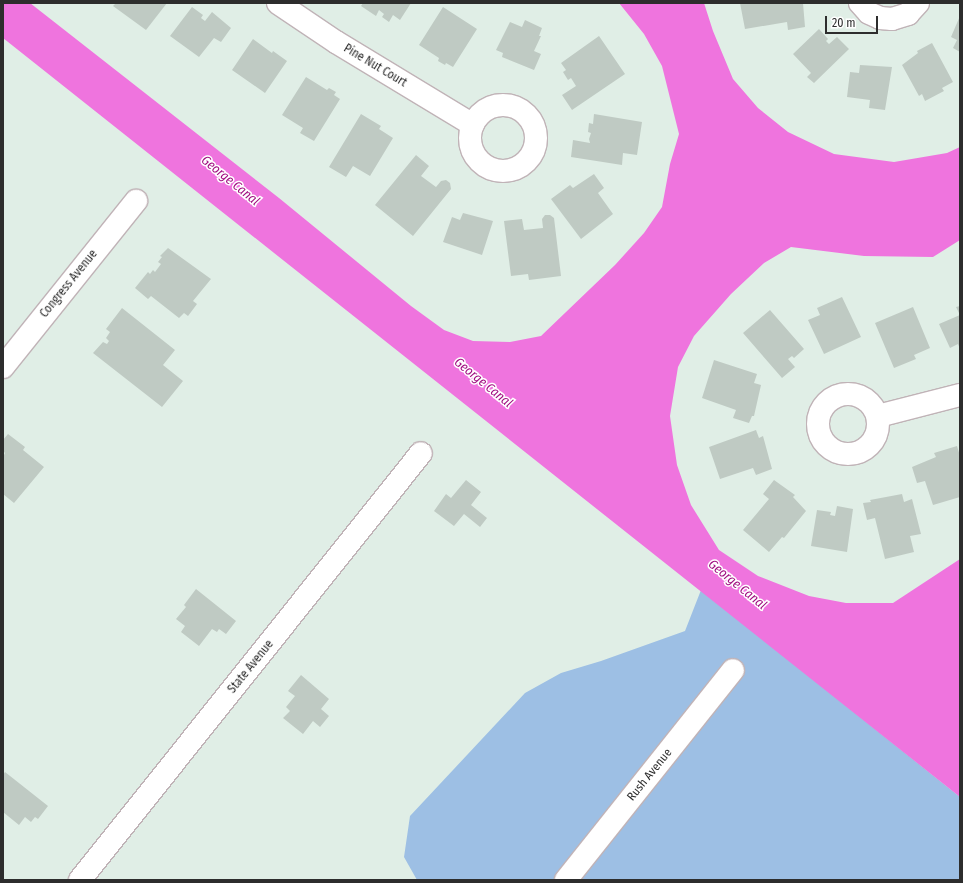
<!DOCTYPE html>
<style>
body{margin:0}
#map{position:relative;width:963px;height:883px;overflow:hidden;background:#e0eee6;font-family:"Fira Sans Condensed",sans-serif}
div>[style]{position:absolute}
.green>*{inset:0;background:#9dbfe4}
.water>*{inset:0;background:#ef74de}
.building>*{inset:0;background:#bfcac3}
.roads{filter:drop-shadow(1px 0 #c0b3b7) drop-shadow(-1px 0 #c0b3b7) drop-shadow(0 1px #c0b3b7) drop-shadow(0 -1px #c0b3b7)}
.minor>*{height:22px;margin:-11px;padding:0 11px;transform-origin:11px;border-radius:11px;background:#fff}
.minor>.ring{margin:-11px;padding:0;box-sizing:content-box;background:none;border:22px solid #fff;border-radius:50%}
span{translate:-50% -50%;white-space:nowrap;text-align:center;line-height:1.15;-webkit-text-stroke:3px #fff;paint-order:stroke}
.street-label{font-size:12px;color:#2d2d2d}
.water-label{font-size:13px;color:#a00e81;font-style:italic}
.frame{position:absolute;inset:0;border:4px solid #2d2d2d;pointer-events:none}
.scale{position:absolute;left:825px;top:16px;width:53px;height:18px;box-sizing:border-box;border:2px solid #2d2d2d;border-top:0;padding-left:5px;font-size:12px;line-height:14px;white-space:nowrap;color:#2d2d2d;-webkit-text-stroke:3px #fff;paint-order:stroke}
</style>
<div id="map">
<div class="green">
<i style="clip-path:polygon(701px 590px,960px 797px,960px 880px,417px 880px,404px 857px,410px 816px,525px 693px,561px 673px,601px 661px,685px 631px)"></i>
</div>
<div class="water">
<i style="clip-path:polygon(3px 3px,30px 3px,279px 198px,411px 306px,444px 330px,473px 341px,510px 342px,541px 336px,615px 265px,644px 233px,662px 207px,670px 164px,679px 134px,662px 66px,644px 34px,619px 3px,704px 3px,713px 31px,733px 79px,758px 108px,788px 132px,834px 154px,894px 162px,947px 153px,960px 147px,960px 240px,933px 257px,864px 256px,791px 247px,764px 263px,731px 294px,694px 336px,678px 367px,670px 416px,677px 465px,691px 505px,719px 550px,758px 576px,809px 596px,846px 603px,893px 603px,960px 559px,960px 797px,3px 38px)"></i>
</div>
<div class="building">
<i style="clip-path:polygon(116px 3px,167px 3px,146px 30px,113px 6px)"></i>
<i style="clip-path:polygon(363px 3px,411px 3px,400px 20px,393px 15px,389px 22px,382px 17px,384px 14px,379px 10px,376px 16px,361px 6px)"></i>
<i style="clip-path:polygon(740px 3px,803px 3px,805px 27px,788px 30px,787px 22px,745px 29px)"></i>
<i style="clip-path:polygon(192px 7px,203px 15px,201px 18px,205px 21px,212px 12px,231px 28px,221px 42px,214px 38px,199px 57px,170px 36px)"></i>
<i style="clip-path:polygon(443px 7px,477px 29px,453px 67px,446px 63px,445px 65px,438px 61px,439px 58px,419px 45px)"></i>
<i style="clip-path:polygon(960px 16px,960px 52px,953px 48px,957px 40px,951px 37px)"></i>
<i style="clip-path:polygon(525px 20px,542px 28px,539px 36px,541px 36px,534px 51px,541px 54px,534px 70px,502px 57px,503px 53px,496px 50px,510px 22px,522px 27px)"></i>
<i style="clip-path:polygon(819px 29px,828px 39px,826px 41px,829px 44px,837px 37px,849px 49px,814px 83px,807px 77px,811px 73px,793px 54px)"></i>
<i style="clip-path:polygon(599px 36px,625px 74px,572px 110px,562px 95px,576px 86px,571px 78px,568px 80px,563px 72px,566px 70px,561px 63px)"></i>
<i style="clip-path:polygon(253px 39px,272px 53px,273px 51px,287px 61px,265px 93px,232px 70px)"></i>
<i style="clip-path:polygon(932px 43px,953px 82px,942px 88px,944px 91px,925px 101px,922px 94px,919px 96px,902px 65px,918px 53px,917px 51px)"></i>
<i style="clip-path:polygon(860px 65px,892px 67px,885px 110px,869px 108px,870px 100px,847px 97px,850px 72px,859px 73px)"></i>
<i style="clip-path:polygon(306px 77px,327px 90px,329px 88px,336px 92px,334px 95px,340px 99px,314px 141px,300px 133px,303px 128px,282px 115px)"></i>
<i style="clip-path:polygon(361px 114px,381px 126px,379px 129px,393px 138px,370px 176px,353px 166px,346px 177px,329px 167px)"></i>
<i style="clip-path:polygon(594px 114px,642px 122px,637px 155px,623px 153px,622px 165px,571px 157px,573px 140px,590px 143px,589px 139px,591px 133px,588px 132px,589px 123px,593px 124px)"></i>
<i style="clip-path:polygon(416px 155px,429px 166px,421px 176px,436px 187px,441px 181px,446px 180px,450px 183px,451px 189px,413px 236px,375px 205px)"></i>
<i style="clip-path:polygon(594px 174px,604px 188px,598px 193px,613px 214px,581px 239px,551px 199px,570px 185px,573px 188px)"></i>
<i style="clip-path:polygon(463px 213px,493px 221px,482px 255px,443px 242px,452px 217px,460px 220px)"></i>
<i style="clip-path:polygon(545px 215px,550px 215px,554px 218px,561px 276px,529px 280px,528px 274px,511px 276px,504px 221px,522px 219px,524px 230px,543px 228px,542px 219px)"></i>
<i style="clip-path:polygon(168px 248px,211px 279px,193px 301px,197px 304px,188px 316px,184px 313px,179px 318px,151px 296px,148px 299px,135px 288px,148px 272px,150px 274px,153px 270px,155px 272px,161px 264px,158px 262px,162px 257px,160px 256px)"></i>
<i style="clip-path:polygon(842px 297px,861px 337px,824px 354px,808px 320px,820px 315px,817px 308px)"></i>
<i style="clip-path:polygon(960px 306px,960px 349px,958px 344px,950px 348px,939px 324px,960px 315px,956px 307px)"></i>
<i style="clip-path:polygon(913px 307px,930px 348px,914px 355px,916px 359px,894px 368px,875px 323px)"></i>
<i style="clip-path:polygon(122px 308px,175px 350px,163px 365px,183px 381px,162px 407px,93px 353px,103px 342px,107px 344px,109px 341px,106px 338px,110px 332px,106px 329px)"></i>
<i style="clip-path:polygon(770px 310px,804px 349px,794px 358px,792px 356px,788px 359px,795px 367px,782px 378px,743px 333px)"></i>
<i style="clip-path:polygon(714px 360px,757px 374px,754px 383px,761px 385px,754px 416px,752px 416px,749px 423px,733px 418px,736px 410px,702px 398px)"></i>
<i style="clip-path:polygon(756px 430px,759px 438px,763px 436px,772px 469px,756px 475px,753px 468px,720px 479px,709px 447px)"></i>
<i style="clip-path:polygon(8px 434px,25px 447px,23px 450px,44px 467px,14px 503px,3px 494px,3px 457px,5px 453px,3px 451px,3px 440px)"></i>
<i style="clip-path:polygon(957px 446px,960px 456px,960px 497px,933px 505px,925px 481px,917px 483px,912px 467px,936px 457px,934px 453px)"></i>
<i style="clip-path:polygon(466px 480px,481px 492px,471px 505px,487px 518px,480px 527px,464px 514px,454px 526px,434px 511px,446px 494px,451px 498px)"></i>
<i style="clip-path:polygon(774px 480px,795px 495px,793px 497px,806px 511px,784px 538px,782px 537px,769px 552px,743px 530px,769px 499px,763px 494px)"></i>
<i style="clip-path:polygon(902px 494px,904px 502px,912px 499px,921px 534px,910px 536px,914px 552px,885px 559px,875px 518px,867px 520px,863px 503px,871px 502px,870px 500px)"></i>
<i style="clip-path:polygon(837px 506px,853px 509px,847px 552px,811px 546px,817px 510px,831px 512px,830px 515px,835px 516px)"></i>
<i style="clip-path:polygon(196px 589px,236px 621px,226px 634px,219px 629px,217px 632px,212px 629px,199px 646px,181px 632px,185px 626px,176px 619px,186px 607px,184px 605px)"></i>
<i style="clip-path:polygon(301px 675px,329px 699px,321px 709px,329px 716px,320px 727px,313px 721px,303px 734px,283px 718px,290px 711px,286px 707px,295px 696px,288px 691px)"></i>
<i style="clip-path:polygon(5px 772px,48px 806px,38px 819px,35px 817px,31px 822px,25px 817px,19px 825px,3px 812px,3px 775px)"></i>
</div>
<div class="roads">
<div class="minor">
<i style="left:278px;top:3px;width:70px;rotate:33.9deg"></i>
<i style="left:336px;top:42px;width:160px;rotate:31.2deg"></i>
<i style="left:860px;top:3px;width:13px;rotate:48deg"></i>
<i style="left:869px;top:13px;width:12px;rotate:24deg"></i>
<i style="left:880px;top:18px;width:12px;rotate:5deg"></i>
<i style="left:892px;top:19px;width:17px;rotate:-17deg"></i>
<i style="left:908px;top:14px;width:15px;rotate:-48deg"></i>
<i class="ring" style="left:470px;top:105px;width:44px;height:44px"></i>
<i style="left:3px;top:367px;width:213px;rotate:-51.3deg"></i>
<i class="ring" style="left:818px;top:394px;width:38px;height:38px"></i>
<i style="left:878px;top:416px;width:85px;rotate:-14.4deg"></i>
<i style="left:80px;top:880px;width:546px;rotate:-51.39deg"></i>
<i style="left:566px;top:880px;width:268px;rotate:-51.5deg"></i>
</div>
</div>
<div class="street-label">
<span style="left:375px;top:66px;rotate:31deg">Pine Nut Court</span>
<span style="left:69px;top:284px;rotate:-51deg">Congress Avenue</span>
<span style="left:251px;top:667px;rotate:-51deg">State Avenue</span>
<span style="left:650px;top:775px;rotate:-51deg">Rush Avenue</span>
</div>
<div class="water-label">
<span style="left:230px;top:181px;rotate:39deg">George Canal</span>
<span style="left:483px;top:383px;rotate:39deg">George Canal</span>
<span style="left:737px;top:585px;rotate:39deg">George Canal</span>
</div>
<div class="frame"></div>
<div class="scale">20 m</div>
</div>
